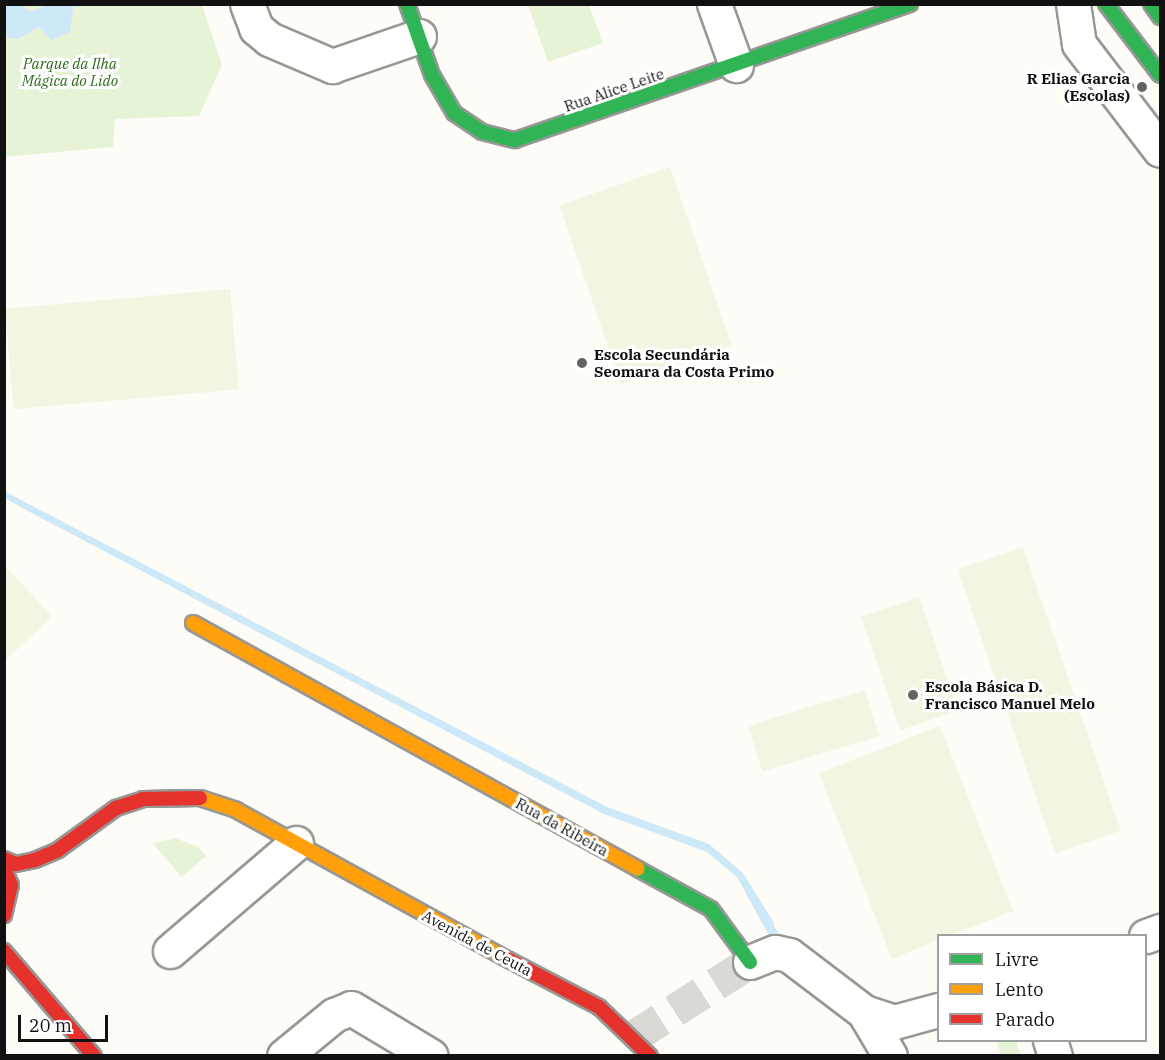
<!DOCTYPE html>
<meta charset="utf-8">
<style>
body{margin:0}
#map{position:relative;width:1165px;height:1060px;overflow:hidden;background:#fdfcf7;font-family:"IBM Plex Serif",serif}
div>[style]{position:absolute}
.green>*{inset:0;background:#e7f3d7}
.pitch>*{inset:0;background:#f0f6e1;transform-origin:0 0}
.water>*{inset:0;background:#cde8f7}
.stream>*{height:9px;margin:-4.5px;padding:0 4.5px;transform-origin:4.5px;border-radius:4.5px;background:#cde8f7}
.street-tunnel>*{height:33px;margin-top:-16.5px;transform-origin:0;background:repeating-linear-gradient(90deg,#dad9d4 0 33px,transparent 0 49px)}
.roads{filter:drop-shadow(2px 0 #979795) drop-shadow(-2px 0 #979795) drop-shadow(0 2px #979795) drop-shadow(0 -2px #979795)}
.street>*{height:33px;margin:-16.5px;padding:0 16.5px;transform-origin:16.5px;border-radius:16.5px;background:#fffffe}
.fast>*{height:14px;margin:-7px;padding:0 7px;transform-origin:7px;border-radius:7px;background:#30b455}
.slow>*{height:14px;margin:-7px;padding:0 7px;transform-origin:7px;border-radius:7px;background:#ff9f0a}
.jam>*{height:14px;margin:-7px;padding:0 7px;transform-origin:7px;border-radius:7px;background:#e5322d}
.dots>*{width:16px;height:16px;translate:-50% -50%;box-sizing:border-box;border:3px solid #fff;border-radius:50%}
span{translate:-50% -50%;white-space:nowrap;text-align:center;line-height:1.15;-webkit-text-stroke:6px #fff;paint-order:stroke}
.park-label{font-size:15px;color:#2f6b1f;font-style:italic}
.poi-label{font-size:15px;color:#111;font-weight:700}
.right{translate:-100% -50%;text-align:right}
.left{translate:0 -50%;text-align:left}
.street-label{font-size:15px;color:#111}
.frame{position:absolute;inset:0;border:6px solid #111;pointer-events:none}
.legend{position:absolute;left:937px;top:934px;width:210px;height:108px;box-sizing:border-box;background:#fff;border:2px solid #a0a0a0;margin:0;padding:8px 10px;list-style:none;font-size:18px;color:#111}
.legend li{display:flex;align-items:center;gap:12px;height:30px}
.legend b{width:30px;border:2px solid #a0a0a0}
.scale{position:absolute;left:18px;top:1015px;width:90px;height:27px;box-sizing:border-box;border:3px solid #111;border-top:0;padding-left:8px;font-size:18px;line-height:21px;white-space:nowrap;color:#111;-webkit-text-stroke:4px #fff;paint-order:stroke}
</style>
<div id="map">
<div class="green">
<i style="clip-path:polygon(5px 5px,202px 5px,222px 65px,199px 116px,115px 119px,113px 147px,5px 157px)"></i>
<i style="clip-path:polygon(528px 5px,589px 5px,603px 43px,548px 62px)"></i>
<i style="clip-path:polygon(175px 838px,198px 847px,206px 856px,182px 877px,153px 844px)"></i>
<i style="clip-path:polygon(1016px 1041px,1021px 1055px,1001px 1055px,997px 1042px)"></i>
</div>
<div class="pitch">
<i style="left:670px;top:167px;width:189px;height:117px;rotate:71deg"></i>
<i style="left:230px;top:289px;width:101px;height:226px;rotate:85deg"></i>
<i style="left:1023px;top:547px;width:300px;height:69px;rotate:71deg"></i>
<i style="clip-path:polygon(5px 566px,52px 616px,5px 661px)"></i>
<i style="left:919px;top:597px;width:120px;height:61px;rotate:71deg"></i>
<i style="left:865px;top:690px;width:48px;height:122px;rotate:73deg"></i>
<i style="clip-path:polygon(940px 726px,1013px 911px,951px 935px,938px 936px,938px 940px,892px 959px,819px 773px)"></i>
</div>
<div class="water">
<i style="clip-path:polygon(4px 5px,22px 5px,30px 12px,47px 5px,88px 5px,73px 7px,70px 32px,52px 40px,38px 27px,18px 39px,7px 38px)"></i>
<i style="clip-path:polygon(4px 491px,607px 807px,709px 844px,743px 873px,774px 923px,767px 932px,737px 877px,707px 852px,604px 814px,26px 510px,5px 498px)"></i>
</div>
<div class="stream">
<i style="left:765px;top:919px;width:18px;rotate:61deg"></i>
</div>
<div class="street-tunnel">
<i style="left:633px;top:1037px;width:139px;rotate:-32.7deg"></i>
</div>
<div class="roads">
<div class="street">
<i style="left:247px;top:4px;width:26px;rotate:69deg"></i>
<i style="left:256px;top:28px;width:17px;rotate:40deg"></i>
<i style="left:269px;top:39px;width:69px;rotate:23.2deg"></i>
<i style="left:332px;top:66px;width:92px;rotate:-19deg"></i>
<i style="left:714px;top:4px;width:65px;rotate:70.2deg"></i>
<i style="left:1073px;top:4px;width:40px;rotate:81.5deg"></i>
<i style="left:1079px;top:44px;width:133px;rotate:52.6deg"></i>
<i style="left:1146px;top:936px;width:15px;rotate:-20deg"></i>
<i style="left:170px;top:951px;width:166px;rotate:-40.6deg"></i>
<i style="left:750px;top:962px;width:27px;rotate:-22deg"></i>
<i style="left:775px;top:952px;width:14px;rotate:12deg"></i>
<i style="left:789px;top:955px;width:94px;rotate:37.2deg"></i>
<i style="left:864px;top:1012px;width:51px;rotate:59.4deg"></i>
<i style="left:864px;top:1012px;width:32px;rotate:18deg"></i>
<i style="left:894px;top:1022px;width:46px;rotate:-15.3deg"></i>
<i style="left:1050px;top:1040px;width:17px;rotate:73deg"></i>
<i style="left:284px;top:1056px;width:65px;rotate:-39.4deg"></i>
<i style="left:334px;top:1015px;width:18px;rotate:-22deg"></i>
<i style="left:351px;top:1008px;width:93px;rotate:31deg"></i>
</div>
<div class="fast">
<i style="left:407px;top:4px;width:75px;rotate:70.6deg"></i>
<i style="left:432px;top:75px;width:44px;rotate:59.9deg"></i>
<i style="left:454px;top:113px;width:34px;rotate:34deg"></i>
<i style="left:482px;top:132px;width:34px;rotate:14deg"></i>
<i style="left:515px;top:140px;width:418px;rotate:-19deg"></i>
<i style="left:1106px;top:4px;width:89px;rotate:52.7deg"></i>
<i style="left:1151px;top:4px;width:16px;rotate:55deg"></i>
<i style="left:638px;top:869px;width:83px;rotate:28.7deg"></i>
<i style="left:711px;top:909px;width:66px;rotate:53.7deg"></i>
</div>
<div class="slow">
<i style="left:193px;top:623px;width:508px;rotate:28.93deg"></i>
<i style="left:200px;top:798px;width:38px;rotate:18deg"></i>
<i style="left:236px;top:810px;width:311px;rotate:28.8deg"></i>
</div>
<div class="jam">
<i style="left:4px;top:859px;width:13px;rotate:23deg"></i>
<i style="left:16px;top:864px;width:19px;rotate:-12deg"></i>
<i style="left:35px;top:860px;width:25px;rotate:-23deg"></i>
<i style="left:58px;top:850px;width:72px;rotate:-35.9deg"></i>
<i style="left:116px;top:808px;width:28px;rotate:-18deg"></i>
<i style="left:143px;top:799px;width:57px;rotate:-1deg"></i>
<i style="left:4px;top:868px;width:18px;rotate:68deg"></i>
<i style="left:11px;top:885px;width:31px;rotate:103deg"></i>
<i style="left:4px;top:951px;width:138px;rotate:49.4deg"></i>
<i style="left:509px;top:960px;width:102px;rotate:27.6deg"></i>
<i style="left:599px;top:1007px;width:71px;rotate:43.9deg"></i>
</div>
</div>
<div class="dots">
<i style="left:1142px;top:87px;background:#646362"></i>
<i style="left:582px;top:363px;background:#646362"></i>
<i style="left:913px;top:695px;background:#646362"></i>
</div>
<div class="park-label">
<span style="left:70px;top:72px">Parque da Ilha<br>Mágica do Lido</span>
</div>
<div class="poi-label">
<span class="right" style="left:1130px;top:87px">R Elias Garcia<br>(Escolas)</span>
<span class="left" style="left:594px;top:363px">Escola Secundária<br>Seomara da Costa Primo</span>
<span class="left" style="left:925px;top:695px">Escola Básica D.<br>Francisco Manuel Melo</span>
</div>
<div class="street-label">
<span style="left:614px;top:90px;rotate:-19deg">Rua Alice Leite</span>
<span style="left:562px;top:827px;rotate:29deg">Rua da Ribeira</span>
<span style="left:477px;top:943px;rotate:28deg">Avenida de Ceuta</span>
</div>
<div class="frame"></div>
<ul class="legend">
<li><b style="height:8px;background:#30b455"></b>Livre</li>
<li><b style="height:8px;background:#ff9f0a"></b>Lento</li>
<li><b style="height:8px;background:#e5322d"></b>Parado</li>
</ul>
<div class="scale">20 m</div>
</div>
